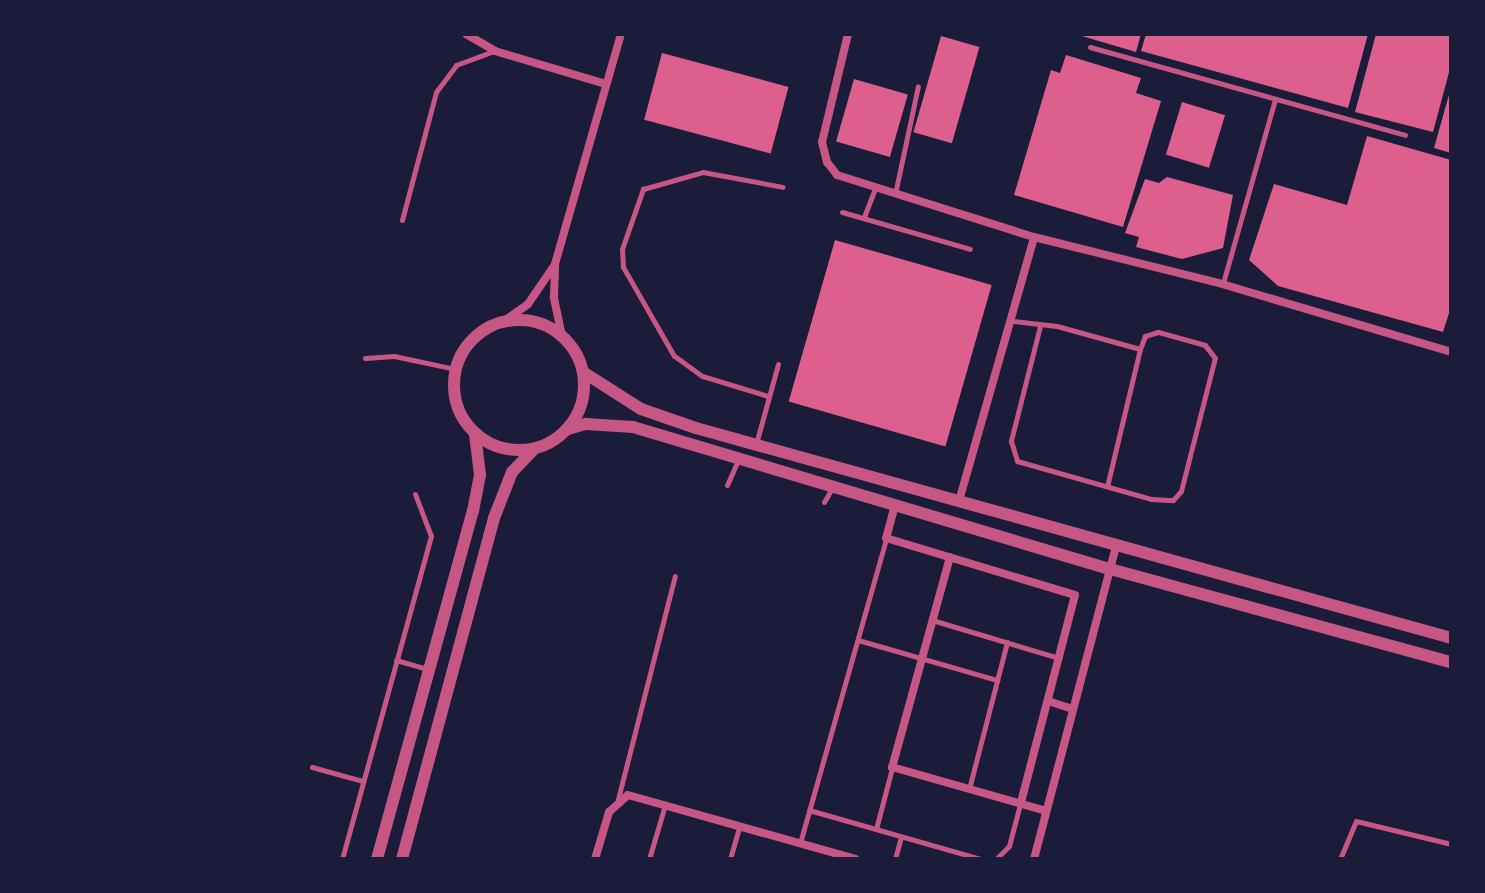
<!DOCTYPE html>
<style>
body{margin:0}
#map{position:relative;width:1485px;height:893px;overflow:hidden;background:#1b1b3a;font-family:Quicksand,sans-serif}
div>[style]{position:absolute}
.building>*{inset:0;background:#dd5f8e;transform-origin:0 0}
.service>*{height:5px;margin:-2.5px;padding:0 2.5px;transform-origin:2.5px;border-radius:2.5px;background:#c65784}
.minor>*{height:8px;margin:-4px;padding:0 4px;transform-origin:4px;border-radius:4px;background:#c65784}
.tertiary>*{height:12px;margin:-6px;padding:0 6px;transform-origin:6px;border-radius:6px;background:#c65784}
.tertiary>.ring{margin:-6px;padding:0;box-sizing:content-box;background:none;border:12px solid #c65784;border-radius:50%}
span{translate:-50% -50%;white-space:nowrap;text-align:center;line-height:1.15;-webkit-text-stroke:7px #1b1b3a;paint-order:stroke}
.frame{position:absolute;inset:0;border:36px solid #1b1b3a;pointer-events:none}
</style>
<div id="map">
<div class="building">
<i style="clip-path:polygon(1075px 34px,1141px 34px,1136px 52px)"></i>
<i style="clip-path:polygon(1146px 34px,1368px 34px,1348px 108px,1141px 51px)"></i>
<i style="clip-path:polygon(1376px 34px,1451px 34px,1451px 65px,1433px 132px,1355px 112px)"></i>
<i style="left:941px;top:36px;width:40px;height:100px;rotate:16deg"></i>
<i style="left:662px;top:53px;width:131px;height:69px;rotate:15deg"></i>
<i style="clip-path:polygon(1066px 55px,1141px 78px,1136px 93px,1161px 101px,1123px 227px,1014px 195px,1051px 70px,1060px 73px)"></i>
<i style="left:854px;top:79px;width:56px;height:65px;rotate:16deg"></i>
<i style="clip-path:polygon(1450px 91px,1451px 91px,1451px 153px,1434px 148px)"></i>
<i style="left:1182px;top:102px;width:45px;height:55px;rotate:17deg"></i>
<i style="clip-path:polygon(1367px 136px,1451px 160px,1451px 307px,1443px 332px,1278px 286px,1249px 260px,1274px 184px,1347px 205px)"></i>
<i style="clip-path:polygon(1167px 177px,1233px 195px,1223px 248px,1182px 259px,1136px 247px,1139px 237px,1125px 233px,1145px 179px,1159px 183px)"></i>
<i style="left:835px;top:240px;width:163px;height:168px;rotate:16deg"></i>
</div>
<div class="service">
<i style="left:1090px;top:47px;width:327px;rotate:15.6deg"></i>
<i style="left:895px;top:194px;width:110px;rotate:-78deg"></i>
<i style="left:842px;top:212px;width:133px;rotate:16.1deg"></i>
<i style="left:864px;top:217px;width:31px;rotate:-69deg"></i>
<i style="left:402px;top:220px;width:132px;rotate:-75.1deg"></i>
<i style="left:436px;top:92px;width:34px;rotate:-53deg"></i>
<i style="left:456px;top:65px;width:40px;rotate:-20.2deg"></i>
<i style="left:1223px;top:283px;width:191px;rotate:-74.2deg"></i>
<i style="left:1013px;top:321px;width:44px;rotate:6.5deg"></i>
<i style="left:1057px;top:326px;width:86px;rotate:15.5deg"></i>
<i style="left:1140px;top:349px;width:141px;rotate:103.5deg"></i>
<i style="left:1040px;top:326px;width:119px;rotate:104.2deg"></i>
<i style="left:1011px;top:441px;width:21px;rotate:73deg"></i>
<i style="left:1017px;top:461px;width:139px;rotate:15.8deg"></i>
<i style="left:1151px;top:499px;width:22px;rotate:3deg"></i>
<i style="left:1173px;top:500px;width:12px;rotate:-48deg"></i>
<i style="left:1181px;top:491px;width:137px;rotate:-75.7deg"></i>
<i style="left:1215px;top:358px;width:16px;rotate:-128deg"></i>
<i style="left:1205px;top:345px;width:49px;rotate:-164.5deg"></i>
<i style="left:1158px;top:332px;width:14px;rotate:163deg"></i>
<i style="left:1145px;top:336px;width:14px;rotate:111deg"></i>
<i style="left:365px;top:358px;width:29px;rotate:-4deg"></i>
<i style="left:394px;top:356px;width:62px;rotate:12deg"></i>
<i style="left:768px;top:396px;width:69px;rotate:-163.1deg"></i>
<i style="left:702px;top:376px;width:34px;rotate:-144deg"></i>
<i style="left:674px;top:356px;width:103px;rotate:-119.8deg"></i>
<i style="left:623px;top:267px;width:18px;rotate:-93deg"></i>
<i style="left:622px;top:249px;width:64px;rotate:-70.7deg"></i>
<i style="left:643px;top:189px;width:62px;rotate:-15.8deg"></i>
<i style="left:703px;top:172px;width:81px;rotate:10.6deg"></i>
<i style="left:756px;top:444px;width:83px;rotate:-74.6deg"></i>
<i style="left:727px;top:485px;width:27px;rotate:-66deg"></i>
<i style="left:824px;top:502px;width:16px;rotate:-60deg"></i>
<i style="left:932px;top:620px;width:133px;rotate:16.7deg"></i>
<i style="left:858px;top:640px;width:145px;rotate:16.1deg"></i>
<i style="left:396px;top:660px;width:33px;rotate:16deg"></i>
<i style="left:312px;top:767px;width:53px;rotate:15.4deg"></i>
<i style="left:969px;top:789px;width:152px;rotate:-75.5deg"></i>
<i style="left:618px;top:799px;width:230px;rotate:-75.7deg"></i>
<i style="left:809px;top:810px;width:179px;rotate:15.9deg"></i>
<i style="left:876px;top:829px;width:63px;rotate:-75.3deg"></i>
<i style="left:800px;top:843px;width:316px;rotate:-74.2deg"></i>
<i style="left:342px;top:859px;width:335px;rotate:-74.6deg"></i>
<i style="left:431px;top:536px;width:45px;rotate:-110.9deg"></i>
<i style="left:649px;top:859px;width:56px;rotate:-73.5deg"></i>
<i style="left:730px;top:859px;width:33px;rotate:-74deg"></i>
<i style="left:895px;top:859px;width:23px;rotate:-75deg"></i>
<i style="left:996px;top:859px;width:18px;rotate:-45deg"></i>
<i style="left:1009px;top:846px;width:43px;rotate:-75.3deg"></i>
<i style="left:1340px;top:859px;width:41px;rotate:-67.2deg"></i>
<i style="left:1356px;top:821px;width:98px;rotate:13.6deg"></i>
</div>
<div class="minor">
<i style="left:466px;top:34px;width:34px;rotate:30deg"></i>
<i style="left:495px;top:51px;width:116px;rotate:16.6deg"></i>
<i style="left:848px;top:34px;width:111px;rotate:103.5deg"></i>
<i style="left:822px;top:142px;width:21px;rotate:76deg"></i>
<i style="left:827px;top:162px;width:16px;rotate:52deg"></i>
<i style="left:837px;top:175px;width:207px;rotate:17.5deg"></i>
<i style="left:1034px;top:237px;width:194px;rotate:14deg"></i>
<i style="left:1222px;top:284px;width:239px;rotate:16.5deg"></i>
<i style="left:504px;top:321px;width:29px;rotate:-35deg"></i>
<i style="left:528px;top:304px;width:46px;rotate:-55.6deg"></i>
<i style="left:562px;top:336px;width:40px;rotate:-102deg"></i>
<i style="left:554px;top:297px;width:33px;rotate:-88deg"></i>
<i style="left:555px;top:264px;width:239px;rotate:-74deg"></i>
<i style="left:959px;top:501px;width:274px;rotate:-74.1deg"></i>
<i style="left:895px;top:505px;width:34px;rotate:105deg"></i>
<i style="left:886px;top:538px;width:197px;rotate:16.8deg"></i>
<i style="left:1075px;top:595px;width:215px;rotate:104.6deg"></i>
<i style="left:950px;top:557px;width:218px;rotate:105.4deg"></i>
<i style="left:892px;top:767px;width:160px;rotate:15.9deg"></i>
<i style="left:1048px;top:701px;width:26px;rotate:18deg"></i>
<i style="left:595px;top:859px;width:49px;rotate:-73.4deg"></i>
<i style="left:609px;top:812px;width:25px;rotate:-42deg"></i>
<i style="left:628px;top:795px;width:236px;rotate:15.7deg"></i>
<i style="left:1034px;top:859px;width:324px;rotate:-75.3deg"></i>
</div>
<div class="tertiary">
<i class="ring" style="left:454px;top:320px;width:118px;height:118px"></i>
<i style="left:583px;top:372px;width:69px;rotate:32.5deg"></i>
<i style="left:641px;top:409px;width:58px;rotate:19.1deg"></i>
<i style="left:696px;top:428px;width:784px;rotate:15.54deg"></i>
<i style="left:568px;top:429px;width:19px;rotate:-16deg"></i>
<i style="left:586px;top:424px;width:47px;rotate:3.7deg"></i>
<i style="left:633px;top:427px;width:498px;rotate:16.6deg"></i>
<i style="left:1110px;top:569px;width:353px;rotate:15.3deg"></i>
<i style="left:377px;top:859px;width:361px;rotate:-74.6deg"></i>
<i style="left:473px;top:511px;width:37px;rotate:-79deg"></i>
<i style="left:480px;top:475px;width:41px;rotate:-97deg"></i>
<i style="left:402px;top:859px;width:353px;rotate:-74.9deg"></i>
<i style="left:494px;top:518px;width:49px;rotate:-68.6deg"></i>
<i style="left:512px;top:472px;width:30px;rotate:-46deg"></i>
</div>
<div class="frame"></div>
</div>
